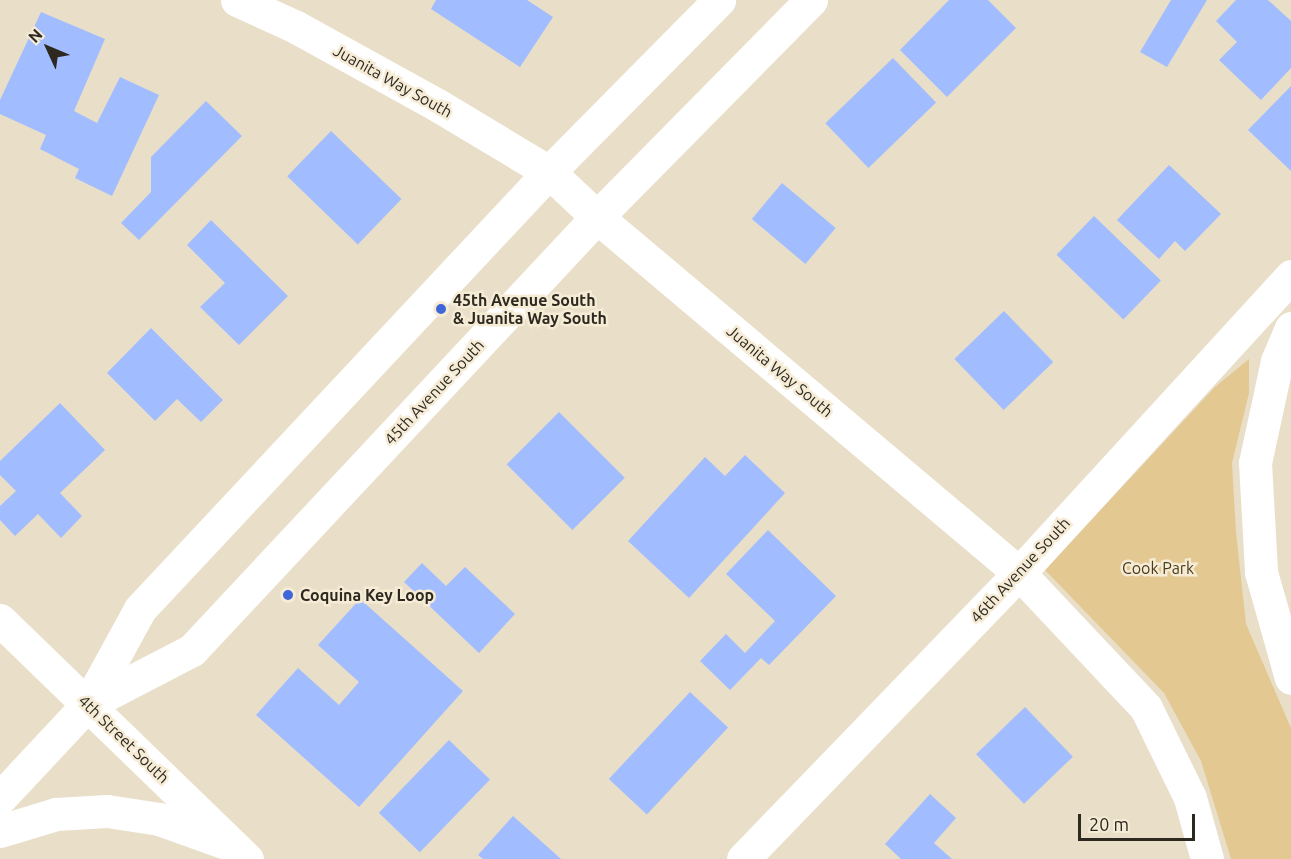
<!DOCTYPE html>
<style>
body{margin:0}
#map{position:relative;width:1291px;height:859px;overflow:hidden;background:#e9dec8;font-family:Ubuntu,sans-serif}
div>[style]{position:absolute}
.green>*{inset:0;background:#e3c892}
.building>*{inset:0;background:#a1bdff;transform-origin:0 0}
.minor>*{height:33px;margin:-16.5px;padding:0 16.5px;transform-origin:16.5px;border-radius:16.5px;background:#fff}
.tertiary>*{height:33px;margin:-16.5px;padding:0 16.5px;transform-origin:16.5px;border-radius:16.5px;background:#fff}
.dots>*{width:16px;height:16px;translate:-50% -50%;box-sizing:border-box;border:3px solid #f6ebd5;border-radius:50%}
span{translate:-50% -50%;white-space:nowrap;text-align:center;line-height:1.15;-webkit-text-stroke:5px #f6ebd5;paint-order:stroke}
.street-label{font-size:16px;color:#2d2921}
.poi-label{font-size:16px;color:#2d2921;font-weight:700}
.left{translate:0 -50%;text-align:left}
.park-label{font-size:16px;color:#4a3b1c}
.north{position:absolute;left:18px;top:18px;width:60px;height:60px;-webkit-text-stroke:4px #f6ebd5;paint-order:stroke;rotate:314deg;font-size:16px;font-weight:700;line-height:24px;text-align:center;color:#2d2921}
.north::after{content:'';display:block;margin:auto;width:21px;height:27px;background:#2d2921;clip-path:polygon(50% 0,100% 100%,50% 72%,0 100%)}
.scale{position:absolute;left:1078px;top:814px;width:117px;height:27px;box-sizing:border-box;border:3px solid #2d2921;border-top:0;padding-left:8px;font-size:18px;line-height:21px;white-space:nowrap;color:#2d2921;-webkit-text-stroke:4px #f6ebd5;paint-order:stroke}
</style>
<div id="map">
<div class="green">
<i style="clip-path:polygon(1249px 359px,1249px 393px,1232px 463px,1236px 532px,1246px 624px,1291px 728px,1291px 859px,1231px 859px,1201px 761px,1164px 693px,1045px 570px,1215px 387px)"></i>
</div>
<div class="building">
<i style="clip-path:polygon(436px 0,527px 0,553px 17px,520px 67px,431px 9px)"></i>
<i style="clip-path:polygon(949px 0,988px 0,1016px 28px,947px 97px,900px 50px)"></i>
<i style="clip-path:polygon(1171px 0,1207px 0,1167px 67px,1140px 52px)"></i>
<i style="clip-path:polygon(1236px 0,1268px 0,1291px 21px,1291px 68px,1261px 100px,1219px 60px,1237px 42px,1216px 21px)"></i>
<i style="clip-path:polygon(41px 12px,105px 39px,74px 111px,97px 123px,120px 77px,159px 95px,112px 196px,75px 178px,79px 169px,40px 149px,46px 135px,0 114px,0 100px)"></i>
<i style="left:893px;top:58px;width:62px;height:94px;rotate:46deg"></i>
<i style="clip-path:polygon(1291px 86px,1291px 171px,1248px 130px)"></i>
<i style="clip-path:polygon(206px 101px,242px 136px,139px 240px,121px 223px,151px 192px,151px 157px)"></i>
<i style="left:331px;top:131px;width:98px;height:63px;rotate:44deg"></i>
<i style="clip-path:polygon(1169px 165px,1221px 214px,1185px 251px,1175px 241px,1159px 259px,1117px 220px)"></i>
<i style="left:782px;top:183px;width:70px;height:47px;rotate:40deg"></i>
<i style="left:1094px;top:216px;width:93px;height:54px;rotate:44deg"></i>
<i style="clip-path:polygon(211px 220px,288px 296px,239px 345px,200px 307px,225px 283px,187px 245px)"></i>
<i style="left:1004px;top:311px;width:71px;height:69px;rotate:46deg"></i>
<i style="clip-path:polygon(151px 328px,223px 400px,201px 422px,177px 399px,155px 421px,107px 373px)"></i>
<i style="clip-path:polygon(60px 403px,105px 450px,60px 493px,82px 516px,61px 538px,38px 514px,15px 536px,0 520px,0 506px,16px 491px,0 475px,0 461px)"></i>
<i style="left:559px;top:412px;width:93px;height:74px;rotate:45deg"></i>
<i style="clip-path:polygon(745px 455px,785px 493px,689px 598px,628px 541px,705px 457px,725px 476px)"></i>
<i style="clip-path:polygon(768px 530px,836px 596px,769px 665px,761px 658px,730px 690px,700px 661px,726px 634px,745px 653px,775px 621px,726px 574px)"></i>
<i style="clip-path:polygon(422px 563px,446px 586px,465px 567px,515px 614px,479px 653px,404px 582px)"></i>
<i style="clip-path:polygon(360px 599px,463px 691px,359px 807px,256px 715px,298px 668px,339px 705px,359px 682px,318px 645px)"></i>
<i style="left:690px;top:692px;width:52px;height:119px;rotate:43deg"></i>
<i style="left:1025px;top:707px;width:69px;height:68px;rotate:46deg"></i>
<i style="left:449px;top:740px;width:57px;height:101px;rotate:44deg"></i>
<i style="clip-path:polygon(930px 794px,956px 818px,934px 843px,952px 859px,901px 859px,885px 844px)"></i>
<i style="clip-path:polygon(513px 816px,561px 859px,483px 859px,478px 855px)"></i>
</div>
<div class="minor">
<i style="left:237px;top:0;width:65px;rotate:24.6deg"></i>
<i style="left:296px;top:27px;width:163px;rotate:28.9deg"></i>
<i style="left:439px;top:106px;width:128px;rotate:31deg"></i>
<i style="left:549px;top:172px;width:66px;rotate:43.2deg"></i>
<i style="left:597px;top:217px;width:552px;rotate:40.15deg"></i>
<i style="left:1019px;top:573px;width:185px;rotate:46.7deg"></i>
<i style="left:1146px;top:708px;width:100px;rotate:63.9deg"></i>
<i style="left:1190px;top:798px;width:63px;rotate:74.4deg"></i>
<i style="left:1291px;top:328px;width:36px;rotate:113deg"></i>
<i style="left:1277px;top:361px;width:104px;rotate:102.2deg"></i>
<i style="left:1255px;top:463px;width:109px;rotate:86.8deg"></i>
<i style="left:1261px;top:572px;width:110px;rotate:74.2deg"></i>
<i style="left:743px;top:859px;width:397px;rotate:-46deg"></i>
<i style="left:1019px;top:573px;width:403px;rotate:-47.5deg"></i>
</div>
<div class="tertiary">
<i style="left:0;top:620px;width:344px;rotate:44.1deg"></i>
<i style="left:88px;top:704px;width:117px;rotate:-27.4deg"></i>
<i style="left:192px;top:650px;width:593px;rotate:-46.91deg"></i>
<i style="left:597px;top:217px;width:305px;rotate:-45.4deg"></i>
<i style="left:0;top:798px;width:129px;rotate:-46.9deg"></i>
<i style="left:88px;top:704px;width:108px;rotate:-61.3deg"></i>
<i style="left:140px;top:609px;width:599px;rotate:-46.9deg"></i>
<i style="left:549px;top:172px;width:242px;rotate:-45.3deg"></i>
<i style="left:0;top:831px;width:59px;rotate:-16.9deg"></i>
<i style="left:56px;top:814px;width:51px;rotate:-3.4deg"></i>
<i style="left:107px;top:811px;width:53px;rotate:8.7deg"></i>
<i style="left:159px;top:819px;width:68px;rotate:19.8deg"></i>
</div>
<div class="dots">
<i style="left:441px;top:309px;background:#3f67d9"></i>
<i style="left:288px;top:595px;background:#3f67d9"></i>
</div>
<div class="street-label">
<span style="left:393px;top:81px;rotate:29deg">Juanita Way South</span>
<span style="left:780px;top:371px;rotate:40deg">Juanita Way South</span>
<span style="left:434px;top:392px;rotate:-47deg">45th Avenue South</span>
<span style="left:1020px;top:570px;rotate:-47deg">46th Avenue South</span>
<span style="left:124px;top:739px;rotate:44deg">4th Street South</span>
</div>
<div class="poi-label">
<span class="left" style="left:453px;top:309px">45th Avenue South<br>&amp; Juanita Way South</span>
<span class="left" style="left:300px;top:595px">Coquina Key Loop</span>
</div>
<div class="park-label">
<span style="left:1158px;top:568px">Cook Park</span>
</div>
<div class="north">N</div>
<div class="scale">20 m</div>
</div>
